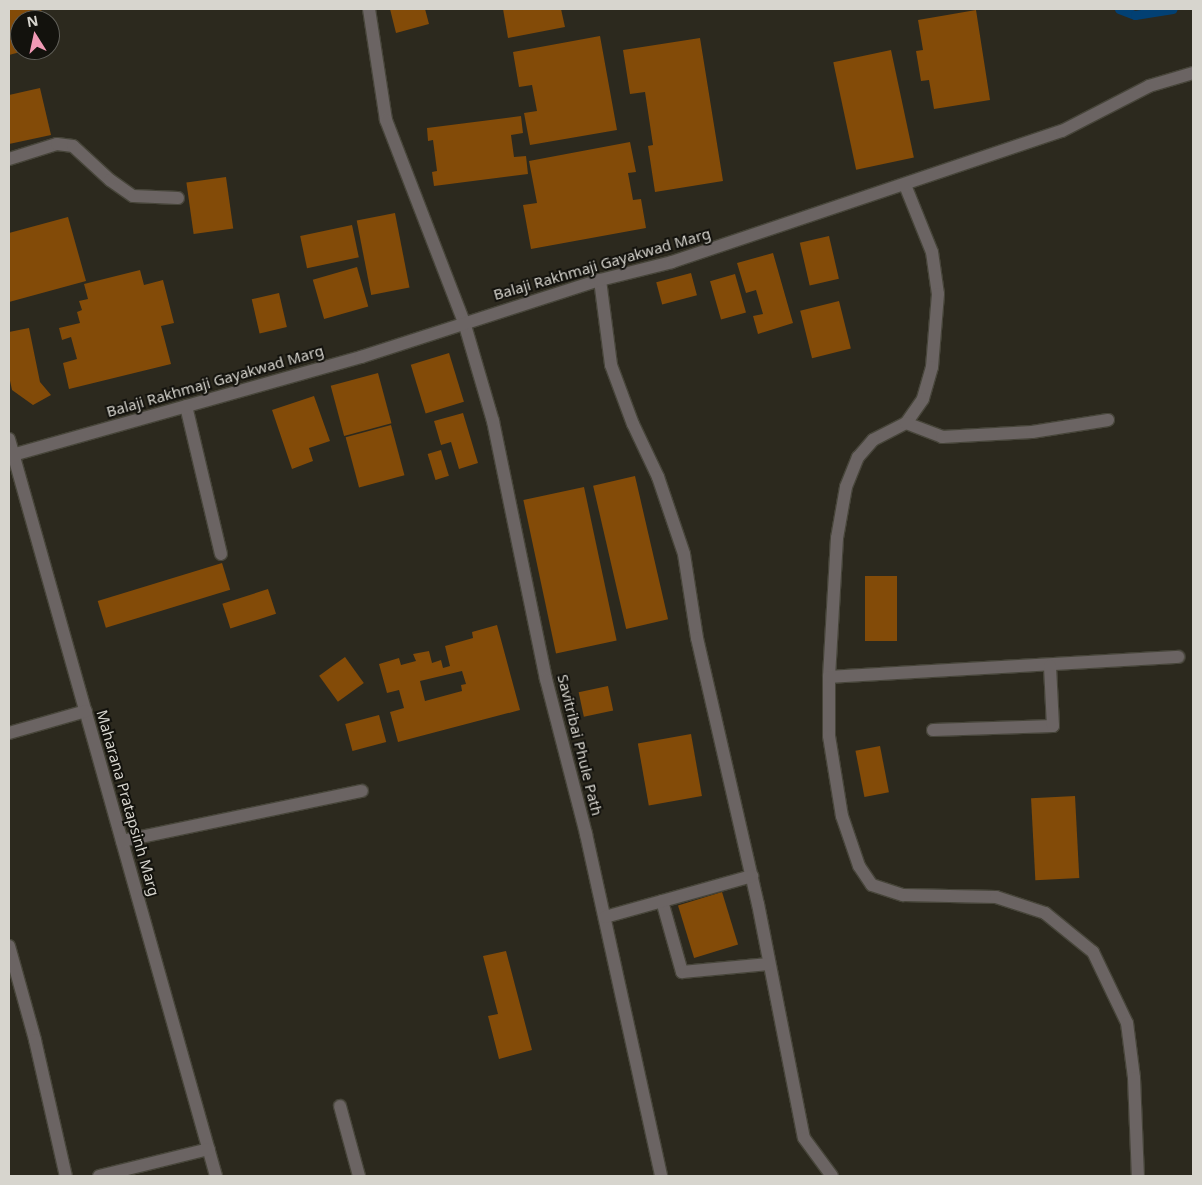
<!DOCTYPE html>
<style>
body{margin:0}
#map{position:relative;width:1202px;height:1185px;overflow:hidden;background:#2c291e;font-family:"Noto Sans",sans-serif}
div>[style]{position:absolute}
.stream>*{height:9px;margin:-4.5px;padding:0 4.5px;transform-origin:4.5px;border-radius:4.5px;background:#024073}
.building>*{inset:0;background:#834b08;transform-origin:0 0}
.roads{filter:drop-shadow(1px 0 #47453a) drop-shadow(-1px 0 #47453a) drop-shadow(0 1px #47453a) drop-shadow(0 -1px #47453a)}
.minor>*{height:12px;margin:-6px;padding:0 6px;transform-origin:6px;border-radius:6px;background:#6b6463}
span{translate:-50% -50%;white-space:nowrap;text-align:center;line-height:1.15;-webkit-text-stroke:4px #13120d;paint-order:stroke}
.street-label{font-size:15px;color:#d7d5ce}
.frame{position:absolute;inset:0;border:10px solid #d7d5ce;pointer-events:none}
.north{position:absolute;left:10px;top:10px;width:50px;height:50px;box-sizing:border-box;background:#13120d;border:1px solid #61605a;border-radius:50%;rotate:350deg;font-size:14px;font-weight:700;line-height:20px;text-align:center;color:#d7d5ce}
.north::after{content:'';display:block;margin:auto;width:18px;height:22px;background:#f09ab5;clip-path:polygon(50% 0,100% 100%,50% 72%,0 100%)}
</style>
<div id="map">
<div class="stream">
<i style="left:1119px;top:9px;width:17px;rotate:21deg"></i>
<i style="left:1135px;top:15px;width:38px;rotate:-9deg"></i>
</div>
<div class="building">
<i style="clip-path:polygon(9px 9px,41px 9px,44px 20px,20px 20px,20px 50px,24px 51px,9px 55px)"></i>
<i style="clip-path:polygon(390px 9px,425px 9px,429px 24px,396px 33px)"></i>
<i style="clip-path:polygon(503px 9px,561px 9px,565px 27px,508px 38px)"></i>
<i style="clip-path:polygon(976px 10px,990px 100px,934px 109px,929px 80px,921px 81px,916px 51px,923px 50px,918px 20px)"></i>
<i style="clip-path:polygon(600px 36px,617px 130px,530px 145px,524px 113px,537px 111px,532px 85px,519px 87px,513px 52px)"></i>
<i style="clip-path:polygon(700px 38px,723px 181px,655px 192px,648px 146px,653px 145px,645px 92px,630px 94px,623px 50px)"></i>
<i style="left:891px;top:50px;width:110px;height:59px;rotate:78deg"></i>
<i style="clip-path:polygon(40px 88px,51px 135px,9px 144px,9px 95px)"></i>
<i style="clip-path:polygon(521px 116px,523px 133px,511px 135px,514px 157px,526px 156px,528px 174px,434px 186px,432px 172px,437px 171px,433px 140px,428px 141px,427px 128px)"></i>
<i style="clip-path:polygon(630px 142px,636px 172px,628px 173px,633px 200px,641px 199px,646px 228px,531px 249px,523px 205px,537px 203px,529px 161px)"></i>
<i style="left:226px;top:177px;width:52px;height:40px;rotate:82deg"></i>
<i style="left:395px;top:213px;width:76px;height:39px;rotate:79deg"></i>
<i style="clip-path:polygon(68px 217px,86px 281px,9px 302px,9px 233px)"></i>
<i style="left:352px;top:225px;width:33px;height:53px;rotate:78deg"></i>
<i style="left:829px;top:236px;width:44px;height:30px;rotate:77deg"></i>
<i style="clip-path:polygon(773px 253px,793px 323px,758px 334px,753px 316px,763px 314px,756px 290px,746px 293px,737px 263px)"></i>
<i style="left:357px;top:267px;width:41px;height:46px;rotate:74deg"></i>
<i style="clip-path:polygon(140px 270px,144px 285px,163px 280px,174px 323px,161px 326px,171px 364px,69px 389px,63px 363px,77px 359px,71px 337px,62px 340px,59px 328px,80px 323px,77px 312px,82px 310px,79px 301px,88px 299px,84px 284px)"></i>
<i style="left:691px;top:273px;width:23px;height:36px;rotate:75deg"></i>
<i style="left:735px;top:274px;width:40px;height:26px;rotate:74deg"></i>
<i style="left:279px;top:293px;width:35px;height:28px;rotate:77deg"></i>
<i style="left:839px;top:301px;width:49px;height:40px;rotate:76deg"></i>
<i style="clip-path:polygon(29px 328px,40px 382px,51px 395px,33px 405px,12px 390px,9px 376px,9px 332px)"></i>
<i style="left:449px;top:353px;width:51px;height:40px;rotate:73deg"></i>
<i style="left:378px;top:373px;width:52px;height:49px;rotate:75deg"></i>
<i style="clip-path:polygon(314px 396px,330px 441px,309px 448px,313px 461px,292px 469px,272px 410px)"></i>
<i style="clip-path:polygon(463px 413px,478px 463px,459px 469px,451px 442px,441px 445px,434px 421px)"></i>
<i style="left:391px;top:425px;width:52px;height:47px;rotate:75deg"></i>
<i style="left:441px;top:450px;width:27px;height:14px;rotate:73deg"></i>
<i style="left:635px;top:476px;width:147px;height:43px;rotate:77deg"></i>
<i style="left:584px;top:487px;width:157px;height:62px;rotate:78deg"></i>
<i style="left:222px;top:563px;width:28px;height:130px;rotate:73deg"></i>
<i style="left:865px;top:576px;width:32px;height:65px"></i>
<i style="left:268px;top:589px;width:26px;height:48px;rotate:72deg"></i>
<i style="clip-path:polygon(evenodd,497px 625px,520px 710px,398px 742px,390px 712px,404px 708px,399px 690px,387px 693px,379px 664px,399px 658px,401px 665px,416px 661px,413px 654px,429px 651px,432px 663px,441px 660px,443px 668px,450px 666px,445px 646px,473px 638px,472px 632px,497px 625px,462px 671px,466px 684px,461px 685px,462px 691px,425px 701px,420px 681px,462px 671px)"></i>
<i style="left:345px;top:657px;width:32px;height:32px;rotate:54deg"></i>
<i style="left:608px;top:686px;width:25px;height:30px;rotate:78deg"></i>
<i style="left:379px;top:715px;width:28px;height:35px;rotate:75deg"></i>
<i style="left:691px;top:734px;width:63px;height:54px;rotate:80deg"></i>
<i style="left:880px;top:746px;width:47px;height:25px;rotate:79deg"></i>
<i style="left:1075px;top:796px;width:82px;height:44px;rotate:87deg"></i>
<i style="left:722px;top:892px;width:55px;height:46px;rotate:73deg"></i>
<i style="clip-path:polygon(506px 951px,532px 1050px,499px 1059px,488px 1016px,498px 1014px,483px 956px)"></i>
</div>
<div class="roads">
<div class="minor">
<i style="left:369px;top:9px;width:112px;rotate:81.3deg"></i>
<i style="left:386px;top:120px;width:217px;rotate:68.9deg"></i>
<i style="left:464px;top:322px;width:103px;rotate:73.7deg"></i>
<i style="left:493px;top:421px;width:263px;rotate:78.4deg"></i>
<i style="left:546px;top:679px;width:160px;rotate:75.5deg"></i>
<i style="left:586px;top:834px;width:350px;rotate:77.6deg"></i>
<i style="left:9px;top:159px;width:50px;rotate:-17.4deg"></i>
<i style="left:57px;top:144px;width:16px;rotate:7deg"></i>
<i style="left:73px;top:146px;width:50px;rotate:42.6deg"></i>
<i style="left:110px;top:180px;width:28px;rotate:35deg"></i>
<i style="left:133px;top:196px;width:45px;rotate:2.5deg"></i>
<i style="left:905px;top:185px;width:72px;rotate:68.1deg"></i>
<i style="left:932px;top:252px;width:42px;rotate:81.9deg"></i>
<i style="left:938px;top:294px;width:73px;rotate:94.7deg"></i>
<i style="left:932px;top:367px;width:33px;rotate:106deg"></i>
<i style="left:923px;top:399px;width:29px;rotate:125deg"></i>
<i style="left:906px;top:423px;width:37px;rotate:153deg"></i>
<i style="left:873px;top:440px;width:23px;rotate:131deg"></i>
<i style="left:858px;top:457px;width:32px;rotate:112deg"></i>
<i style="left:846px;top:487px;width:52px;rotate:100deg"></i>
<i style="left:837px;top:538px;width:139px;rotate:93.3deg"></i>
<i style="left:829px;top:677px;width:59px;rotate:90deg"></i>
<i style="left:829px;top:736px;width:81px;rotate:80.8deg"></i>
<i style="left:842px;top:816px;width:53px;rotate:71.2deg"></i>
<i style="left:859px;top:866px;width:23px;rotate:56deg"></i>
<i style="left:872px;top:885px;width:33px;rotate:18deg"></i>
<i style="left:903px;top:895px;width:93px;rotate:1.2deg"></i>
<i style="left:996px;top:897px;width:52px;rotate:18.1deg"></i>
<i style="left:1045px;top:913px;width:62px;rotate:39.1deg"></i>
<i style="left:1093px;top:952px;width:79px;rotate:64.4deg"></i>
<i style="left:1127px;top:1023px;width:55px;rotate:82.7deg"></i>
<i style="left:1134px;top:1078px;width:98px;rotate:87.7deg"></i>
<i style="left:600px;top:280px;width:86px;rotate:82.6deg"></i>
<i style="left:611px;top:365px;width:63px;rotate:69.6deg"></i>
<i style="left:633px;top:424px;width:59px;rotate:64.7deg"></i>
<i style="left:658px;top:477px;width:81px;rotate:71.3deg"></i>
<i style="left:684px;top:554px;width:85px;rotate:81.2deg"></i>
<i style="left:697px;top:638px;width:273px;rotate:77.1deg"></i>
<i style="left:758px;top:904px;width:238px;rotate:78.9deg"></i>
<i style="left:804px;top:1138px;width:47px;rotate:53.6deg"></i>
<i style="left:186px;top:406px;width:152px;rotate:76.7deg"></i>
<i style="left:906px;top:423px;width:39px;rotate:21deg"></i>
<i style="left:942px;top:437px;width:90px;rotate:-3.2deg"></i>
<i style="left:1032px;top:432px;width:77px;rotate:-9deg"></i>
<i style="left:9px;top:439px;width:766px;rotate:74.31deg"></i>
<i style="left:9px;top:456px;width:366px;rotate:-15.7deg"></i>
<i style="left:361px;top:357px;width:251px;rotate:-17.9deg"></i>
<i style="left:600px;top:280px;width:74px;rotate:-14deg"></i>
<i style="left:672px;top:262px;width:411px;rotate:-18.6deg"></i>
<i style="left:1062px;top:131px;width:98px;rotate:-27.3deg"></i>
<i style="left:1149px;top:86px;width:46px;rotate:-16.5deg"></i>
<i style="left:829px;top:677px;width:350px;rotate:-3.3deg"></i>
<i style="left:933px;top:730px;width:120px;rotate:-1.9deg"></i>
<i style="left:1053px;top:726px;width:60px;rotate:-92.9deg"></i>
<i style="left:9px;top:733px;width:80px;rotate:-15.9deg"></i>
<i style="left:122px;top:841px;width:245px;rotate:-11.8deg"></i>
<i style="left:662px;top:901px;width:74px;rotate:74.3deg"></i>
<i style="left:682px;top:972px;width:87px;rotate:-5.3deg"></i>
<i style="left:605px;top:917px;width:153px;rotate:-15.6deg"></i>
<i style="left:9px;top:946px;width:98px;rotate:74.5deg"></i>
<i style="left:35px;top:1040px;width:139px;rotate:77.2deg"></i>
<i style="left:340px;top:1106px;width:73px;rotate:74.8deg"></i>
<i style="left:99px;top:1176px;width:113px;rotate:-13.8deg"></i>
</div>
</div>
<div class="street-label">
<span style="left:602px;top:264px;rotate:-16deg">Balaji Rakhmaji Gayakwad Marg</span>
<span style="left:215px;top:381px;rotate:-16deg">Balaji Rakhmaji Gayakwad Marg</span>
<span style="left:580px;top:745px;rotate:76deg">Savitribai Phule Path</span>
<span style="left:128px;top:803px;rotate:74deg">Maharana Pratapsinh Marg</span>
</div>
<div class="frame"></div>
<div class="north">N</div>
</div>
